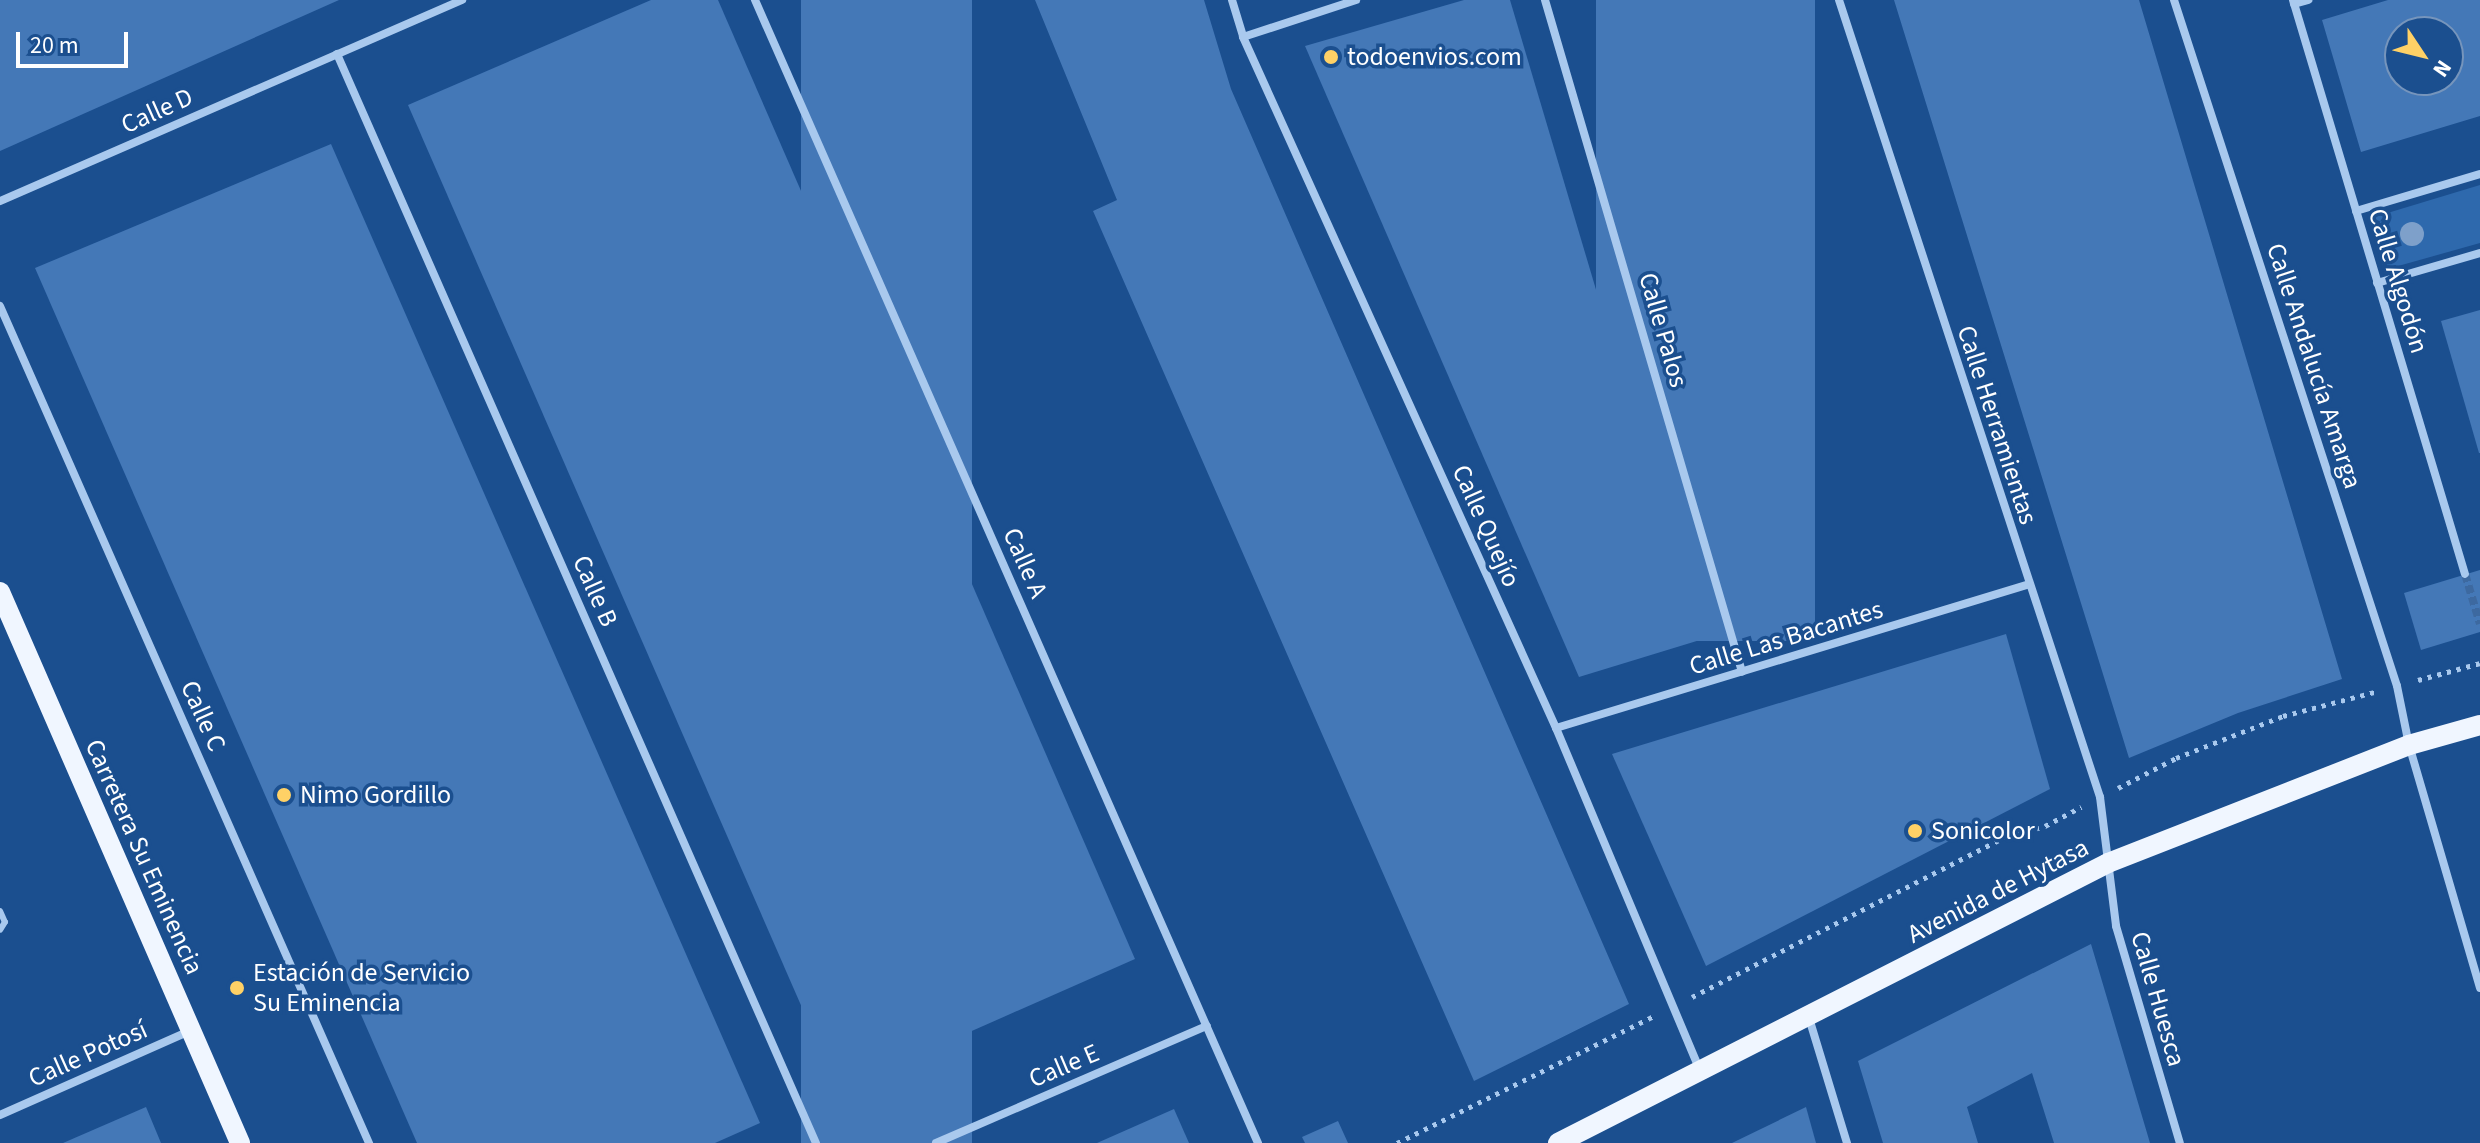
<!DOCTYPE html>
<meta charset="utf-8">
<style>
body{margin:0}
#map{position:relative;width:2480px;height:1143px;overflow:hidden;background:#1b4f8f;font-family:"Source Sans 3",sans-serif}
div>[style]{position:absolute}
.green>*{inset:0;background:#2e69ad}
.building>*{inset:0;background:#4478b7;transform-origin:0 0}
.street-tunnel>*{height:8px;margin-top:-4px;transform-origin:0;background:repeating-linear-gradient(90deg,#3d69a0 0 8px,transparent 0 12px)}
.path>*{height:5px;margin-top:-2.5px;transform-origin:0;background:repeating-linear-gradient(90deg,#a9c9ee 0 4px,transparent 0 10px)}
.lane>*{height:6px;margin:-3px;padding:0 3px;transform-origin:3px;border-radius:3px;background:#a9c9ee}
.street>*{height:8px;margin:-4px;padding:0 4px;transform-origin:4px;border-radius:4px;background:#a9c9ee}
.primary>*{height:20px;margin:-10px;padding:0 10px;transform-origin:10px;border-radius:10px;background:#f0f6ff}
.trees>*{width:24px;height:24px;margin:-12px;border-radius:50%;background:#7ea0ca}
.dots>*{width:22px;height:22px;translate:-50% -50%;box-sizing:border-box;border:4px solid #1b4f8f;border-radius:50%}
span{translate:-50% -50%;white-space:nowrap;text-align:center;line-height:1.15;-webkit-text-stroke:7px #1b4f8f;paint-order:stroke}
.poi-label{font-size:26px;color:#fff}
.left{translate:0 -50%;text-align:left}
.street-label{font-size:26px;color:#fff}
.north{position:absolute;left:2384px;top:16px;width:80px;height:80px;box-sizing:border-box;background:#1b4f8f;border:2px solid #7695bc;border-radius:50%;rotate:125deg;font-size:22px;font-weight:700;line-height:32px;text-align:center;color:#fff}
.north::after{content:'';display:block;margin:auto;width:28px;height:36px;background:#ffd166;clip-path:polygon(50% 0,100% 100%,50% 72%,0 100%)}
.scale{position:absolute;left:16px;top:32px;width:112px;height:36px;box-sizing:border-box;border:4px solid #fff;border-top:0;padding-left:10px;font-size:24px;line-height:28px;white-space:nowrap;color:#fff;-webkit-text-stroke:6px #1b4f8f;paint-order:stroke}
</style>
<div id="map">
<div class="green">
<i style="clip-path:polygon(2480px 185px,2480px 243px,2384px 270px,2371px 218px)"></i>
</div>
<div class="building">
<i style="clip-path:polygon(0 0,339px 0,0 151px)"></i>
<i style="clip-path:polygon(651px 0,718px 0,1135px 959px,838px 1090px,408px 105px)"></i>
<i style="left:801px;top:0;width:171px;height:1227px"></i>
<i style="clip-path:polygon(1035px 0,1204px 0,1231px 89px,1629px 1004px,1474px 1081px,1093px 211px,1117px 200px)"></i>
<i style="clip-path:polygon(1464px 0,1510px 0,1700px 640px,1579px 677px,1305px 46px)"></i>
<i style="left:1596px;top:0;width:219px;height:641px"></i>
<i style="clip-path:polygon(1894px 0,2139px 0,2342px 679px,2238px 713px,2129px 758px)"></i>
<i style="clip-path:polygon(evenodd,2388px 0,2480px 0,2480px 116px,2361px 152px,2322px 20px,2388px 0,2400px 32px,2448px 32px,2448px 80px,2400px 80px,2400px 32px)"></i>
<i style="clip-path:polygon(331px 144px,760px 1123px,715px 1143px,417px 1143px,35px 268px)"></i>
<i style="clip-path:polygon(2480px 310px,2480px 453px,2479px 453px,2441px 321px)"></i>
<i style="clip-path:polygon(2480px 570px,2480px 632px,2421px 650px,2404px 593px)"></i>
<i style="clip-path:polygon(2006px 634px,2050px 789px,1706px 966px,1612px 754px)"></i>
<i style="clip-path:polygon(2091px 944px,2150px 1143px,2054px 1143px,2032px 1073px,1967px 1107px,1978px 1143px,1883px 1143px,1858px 1061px)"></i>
<i style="clip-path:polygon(146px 1107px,161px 1143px,63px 1143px)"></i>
<i style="clip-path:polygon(1806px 1107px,1816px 1143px,1732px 1143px)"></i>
<i style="clip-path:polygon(1174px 1109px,1189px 1143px,1097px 1143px)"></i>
<i style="clip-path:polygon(1338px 1121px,1348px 1143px,1305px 1143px,1302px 1137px)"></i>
</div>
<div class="street-tunnel">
<i style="left:2465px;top:574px;width:52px;rotate:73.3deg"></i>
</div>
<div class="path">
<i style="left:2418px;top:680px;width:64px;rotate:-15.3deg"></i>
<i style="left:2118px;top:788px;width:65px;rotate:-27.3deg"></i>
<i style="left:2176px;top:758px;width:115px;rotate:-21.4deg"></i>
<i style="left:2283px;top:716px;width:98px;rotate:-14.7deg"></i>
<i style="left:1692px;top:997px;width:353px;rotate:-27.1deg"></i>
<i style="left:2006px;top:836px;width:40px;rotate:-14.4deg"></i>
<i style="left:2045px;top:826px;width:41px;rotate:-27.8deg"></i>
<i style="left:1397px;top:1143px;width:287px;rotate:-26.3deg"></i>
</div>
<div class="lane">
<i style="left:0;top:911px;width:12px;rotate:66deg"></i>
<i style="left:5px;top:922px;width:9px;rotate:122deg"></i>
</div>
<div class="street">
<i style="left:755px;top:0;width:1249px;rotate:66.25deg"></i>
<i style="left:1232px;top:0;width:39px;rotate:73deg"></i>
<i style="left:1243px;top:37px;width:759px;rotate:65.63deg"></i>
<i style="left:1556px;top:728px;width:370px;rotate:67.2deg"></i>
<i style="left:1545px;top:0;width:700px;rotate:73.66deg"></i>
<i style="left:1839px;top:0;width:839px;rotate:71.87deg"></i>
<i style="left:2100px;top:797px;width:130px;rotate:82.9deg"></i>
<i style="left:2116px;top:926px;width:226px;rotate:73.6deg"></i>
<i style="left:2174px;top:0;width:721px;rotate:71.99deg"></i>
<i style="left:2397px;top:686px;width:60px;rotate:78.5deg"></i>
<i style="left:2409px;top:745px;width:253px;rotate:73.7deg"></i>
<i style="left:2293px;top:0;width:599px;rotate:73.32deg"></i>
<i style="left:2294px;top:4px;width:15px;rotate:-16deg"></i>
<i style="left:1243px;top:37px;width:119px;rotate:-18.1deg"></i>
<i style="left:337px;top:54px;width:1190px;rotate:66.26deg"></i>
<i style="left:0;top:201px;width:504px;rotate:-23.51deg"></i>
<i style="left:2356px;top:211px;width:129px;rotate:-16.6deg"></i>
<i style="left:2377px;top:283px;width:107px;rotate:-16.2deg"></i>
<i style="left:0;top:306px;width:915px;rotate:66.21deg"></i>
<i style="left:1556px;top:728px;width:493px;rotate:-16.9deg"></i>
<i style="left:1809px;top:1018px;width:131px;rotate:73.1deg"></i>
<i style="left:0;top:1115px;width:208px;rotate:-23.9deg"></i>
<i style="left:936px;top:1143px;width:295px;rotate:-23.4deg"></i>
</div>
<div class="primary">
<i style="left:0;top:592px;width:601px;rotate:66.46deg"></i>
<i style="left:1558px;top:1143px;width:617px;rotate:-26.98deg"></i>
<i style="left:2108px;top:863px;width:323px;rotate:-21.4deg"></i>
<i style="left:2409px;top:745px;width:74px;rotate:-15.7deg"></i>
</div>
<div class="trees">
<i style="left:2412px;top:234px"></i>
</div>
<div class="dots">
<i style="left:1331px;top:57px;background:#ffd166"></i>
<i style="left:284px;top:795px;background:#ffd166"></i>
<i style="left:1915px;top:831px;background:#ffd166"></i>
<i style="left:237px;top:988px;background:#ffd166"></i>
</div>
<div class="poi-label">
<span class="left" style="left:1347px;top:57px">todoenvios.com</span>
<span class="left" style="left:300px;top:795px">Nimo Gordillo</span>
<span class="left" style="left:1931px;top:831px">Sonicolor</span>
<span class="left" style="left:253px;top:988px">Estación de Servicio<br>Su Eminencia</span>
</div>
<div class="street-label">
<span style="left:157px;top:111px;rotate:-24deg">Calle D</span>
<span style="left:2398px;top:281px;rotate:73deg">Calle Algodón</span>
<span style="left:1663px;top:330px;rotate:74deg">Calle Palos</span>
<span style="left:2314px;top:366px;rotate:72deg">Calle Andalucía Amarga</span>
<span style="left:1997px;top:425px;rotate:72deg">Calle Herramientas</span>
<span style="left:1486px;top:526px;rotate:66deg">Calle Quejío</span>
<span style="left:1025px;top:563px;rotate:66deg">Calle A</span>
<span style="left:595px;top:591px;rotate:66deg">Calle B</span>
<span style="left:1786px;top:638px;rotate:-17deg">Calle Las Bacantes</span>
<span style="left:203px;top:716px;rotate:66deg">Calle C</span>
<span style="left:144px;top:857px;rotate:66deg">Carretera Su Eminencia</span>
<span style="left:1998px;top:891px;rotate:-27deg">Avenida de Hytasa</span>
<span style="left:2158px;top:999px;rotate:74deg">Calle Huesca</span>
<span style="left:88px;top:1054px;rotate:-24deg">Calle Potosí</span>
<span style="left:1064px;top:1066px;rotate:-23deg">Calle E</span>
</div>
<div class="north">N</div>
<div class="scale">20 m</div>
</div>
